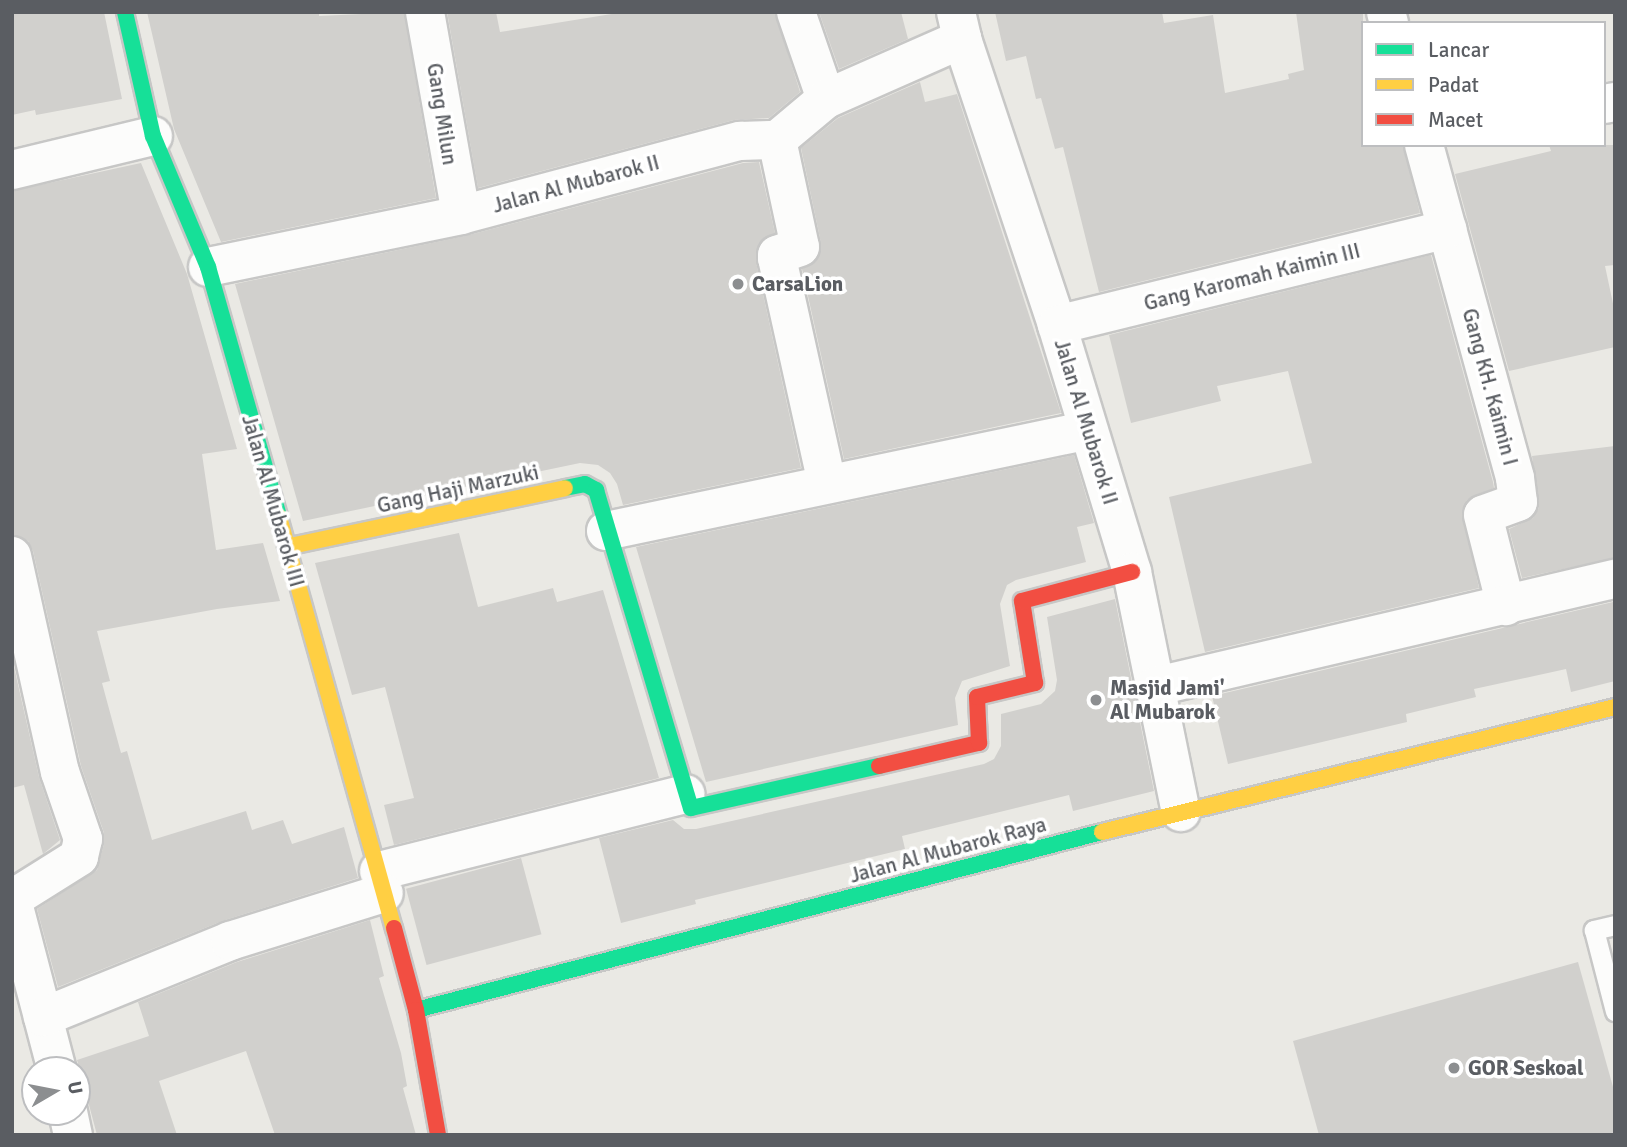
<!DOCTYPE html>
<style>
body{margin:0}
#map{position:relative;width:1627px;height:1147px;overflow:hidden;background:#eae9e4;font-family:Signika,sans-serif}
div>[style]{position:absolute}
.building>*{inset:0;background:#d1d0cd;transform-origin:0 0}
.roads{filter:drop-shadow(2px 0 #c7c7c6) drop-shadow(-2px 0 #c7c7c6) drop-shadow(0 2px #c7c7c6) drop-shadow(0 -2px #c7c7c6)}
.lane>*{height:19px;margin:-9.5px;padding:0 9.5px;transform-origin:9.5px;border-radius:9.5px;background:#fcfcfb}
.street>*{height:38px;margin:-19px;padding:0 19px;transform-origin:19px;border-radius:19px;background:#fcfcfb}
.fast>*{height:16px;margin:-8px;padding:0 8px;transform-origin:8px;border-radius:8px;background:#16e098}
.slow>*{height:16px;margin:-8px;padding:0 8px;transform-origin:8px;border-radius:8px;background:#ffcf43}
.jam>*{height:16px;margin:-8px;padding:0 8px;transform-origin:8px;border-radius:8px;background:#f24e42}
.dots>*{width:19px;height:19px;translate:-50% -50%;box-sizing:border-box;border:4px solid #fff;border-radius:50%}
span{translate:-50% -50%;white-space:nowrap;text-align:center;line-height:1.15;-webkit-text-stroke:7px #fff;paint-order:stroke}
.street-label{font-size:21px;color:#5a5d62}
.poi-label{font-size:21px;color:#5a5d62;font-weight:700}
.left{translate:0 -50%;text-align:left}
.frame{position:absolute;inset:0;border:14px solid #5a5d62;pointer-events:none}
.legend{position:absolute;left:1361px;top:21px;width:245px;height:126px;box-sizing:border-box;background:#fff;border:2px solid #bdbec0;margin:0;padding:9px 12px;list-style:none;font-size:21px;color:#5a5d62}
.legend li{display:flex;align-items:center;gap:14px;height:35px}
.legend b{width:35px;border:2px solid #bdbec0}
.north{position:absolute;left:21px;top:1056px;width:70px;height:70px;box-sizing:border-box;background:#fff;border:2px solid #bdbec0;border-radius:50%;rotate:80deg;font-size:19px;font-weight:700;line-height:28px;text-align:center;color:#5a5d62}
.north::after{content:'';display:block;margin:auto;width:24px;height:32px;background:#8c8e90;clip-path:polygon(50% 0,100% 100%,50% 72%,0 100%)}
</style>
<div id="map">
<div class="building">
<i style="clip-path:polygon(12px 12px,104px 12px,122px 99px,36px 115px,35px 110px,12px 115px)"></i>
<i style="clip-path:polygon(147px 12px,319px 12px,319px 16px,404px 12px,436px 198px,221px 242px,174px 129px)"></i>
<i style="clip-path:polygon(447px 12px,496px 12px,500px 32px,624px 12px,775px 12px,800px 92px,769px 118px,734px 120px,478px 188px)"></i>
<i style="clip-path:polygon(819px 12px,901px 12px,908px 39px,839px 69px)"></i>
<i style="clip-path:polygon(995px 12px,1162px 12px,1164px 23px,1213px 15px,1225px 93px,1289px 79px,1288px 74px,1304px 70px,1296px 12px,1363px 12px,1363px 145px,1403px 145px,1420px 213px,1099px 292px,1063px 147px,1055px 149px,1041px 98px,1036px 99px,1026px 56px,1006px 61px)"></i>
<i style="clip-path:polygon(920px 82px,925px 102px,957px 94px,1061px 413px,844px 459px,802px 269px,816px 261px,821px 243px,801px 148px,838px 118px)"></i>
<i style="clip-path:polygon(1549px 145px,1615px 145px,1615px 265px,1605px 266px,1615px 313px,1615px 347px,1509px 371px,1455px 174px,1551px 151px)"></i>
<i style="clip-path:polygon(759px 162px,775px 233px,759px 243px,756px 262px,801px 468px,623px 505px,617px 484px,610px 473px,598px 465px,580px 463px,303px 521px,235px 284px,465px 236px,743px 163px)"></i>
<i style="clip-path:polygon(141px 163px,187px 274px,237px 449px,202px 454px,216px 550px,263px 543px,280px 601px,217px 609px,97px 631px,110px 681px,102px 683px,121px 753px,127px 751px,152px 840px,246px 811px,252px 830px,283px 820px,292px 844px,344px 827px,358px 878px,222px 921px,58px 987px,37px 909px,97px 870px,104px 844px,104px 833px,81px 766px,33px 551px,28px 541px,12px 535px,12px 191px)"></i>
<i style="clip-path:polygon(1431px 255px,1493px 482px,1494px 488px,1467px 500px,1462px 510px,1479px 588px,1205px 652px,1169px 497px,1312px 463px,1288px 371px,1217px 386px,1221px 401px,1131px 423px,1109px 335px)"></i>
<i style="clip-path:polygon(1615px 446px,1615px 558px,1522px 578px,1509px 529px,1533px 518px,1539px 508px,1532px 456px)"></i>
<i style="clip-path:polygon(1074px 455px,1094px 523px,1077px 527px,1086px 562px,1016px 580px,1007px 585px,1000px 604px,1010px 666px,962px 681px,955px 698px,958px 725px,706px 782px,636px 547px)"></i>
<i style="clip-path:polygon(459px 533px,478px 607px,553px 588px,557px 602px,603px 590px,659px 778px,394px 845px,384px 805px,414px 798px,385px 687px,352px 695px,315px 563px)"></i>
<i style="clip-path:polygon(1115px 599px,1154px 791px,1073px 811px,1069px 795px,902px 836px,905px 849px,695px 900px,696px 904px,621px 923px,599px 838px,673px 820px,684px 829px,696px 829px,984px 764px,994px 759px,1001px 746px,1001px 714px,1041px 704px,1055px 691px,1057px 680px,1047px 617px)"></i>
<i style="clip-path:polygon(1613px 602px,1615px 681px,1571px 692px,1566px 669px,1474px 689px,1476px 697px,1406px 714px,1407px 722px,1228px 764px,1212px 696px)"></i>
<i style="clip-path:polygon(12px 658px,39px 777px,60px 840px,43px 854px,24px 785px,12px 788px)"></i>
<i style="left:521px;top:858px;width:79px;height:119px;rotate:75deg"></i>
<i style="clip-path:polygon(370px 920px,384px 976px,379px 978px,401px 1053px,407px 1086px,403px 1088px,416px 1135px,275px 1135px,246px 1051px,159px 1081px,177px 1135px,97px 1135px,77px 1060px,149px 1036px,138px 1002px,237px 962px)"></i>
<i style="clip-path:polygon(1578px 962px,1615px 1094px,1615px 1135px,1319px 1135px,1293px 1041px)"></i>
</div>
<div class="roads">
<div class="lane">
<i style="left:1615px;top:925px;width:22px;rotate:167deg"></i>
<i style="left:1594px;top:930px;width:84px;rotate:75.5deg"></i>
</div>
<div class="street">
<i style="left:425px;top:12px;width:206px;rotate:79.9deg"></i>
<i style="left:796px;top:12px;width:92px;rotate:71deg"></i>
<i style="left:956px;top:12px;width:28px;rotate:77deg"></i>
<i style="left:962px;top:39px;width:301px;rotate:71.6deg"></i>
<i style="left:1057px;top:325px;width:258px;rotate:73.1deg"></i>
<i style="left:1132px;top:572px;width:245px;rotate:78.5deg"></i>
<i style="left:1386px;top:12px;width:11px;rotate:75deg"></i>
<i style="left:1604px;top:104px;width:11px;rotate:-10deg"></i>
<i style="left:777px;top:140px;width:109px;rotate:77.9deg"></i>
<i style="left:800px;top:247px;width:24px;rotate:161deg"></i>
<i style="left:777px;top:255px;width:3px;rotate:90deg"></i>
<i style="left:777px;top:258px;width:230px;rotate:77.5deg"></i>
<i style="left:1424px;top:145px;width:345px;rotate:74.7deg"></i>
<i style="left:1515px;top:478px;width:24px;rotate:83deg"></i>
<i style="left:1518px;top:502px;width:37px;rotate:160deg"></i>
<i style="left:1483px;top:515px;width:94px;rotate:75.8deg"></i>
<i style="left:12px;top:170px;width:145px;rotate:-13.6deg"></i>
<i style="left:208px;top:267px;width:258px;rotate:-11.6deg"></i>
<i style="left:461px;top:215px;width:289px;rotate:-14.9deg"></i>
<i style="left:740px;top:141px;width:37px;rotate:-2deg"></i>
<i style="left:777px;top:140px;width:64px;rotate:-39.9deg"></i>
<i style="left:826px;top:99px;width:149px;rotate:-23.8deg"></i>
<i style="left:1057px;top:325px;width:402px;rotate:-13.8deg"></i>
<i style="left:606px;top:531px;width:492px;rotate:-11.8deg"></i>
<i style="left:12px;top:556px;width:221px;rotate:77.5deg"></i>
<i style="left:60px;top:772px;width:71px;rotate:71.1deg"></i>
<i style="left:83px;top:839px;width:18px;rotate:103deg"></i>
<i style="left:79px;top:857px;width:79px;rotate:147.9deg"></i>
<i style="left:1153px;top:687px;width:474px;rotate:-13.2deg"></i>
<i style="left:379px;top:871px;width:316px;rotate:-14.1deg"></i>
<i style="left:12px;top:899px;width:177px;rotate:75.3deg"></i>
<i style="left:43px;top:1017px;width:202px;rotate:-22.1deg"></i>
<i style="left:230px;top:941px;width:161px;rotate:-17.3deg"></i>
<i style="left:68px;top:1112px;width:24px;rotate:78deg"></i>
</div>
<div class="fast">
<i style="left:125px;top:12px;width:127px;rotate:77.3deg"></i>
<i style="left:153px;top:136px;width:142px;rotate:67.2deg"></i>
<i style="left:208px;top:267px;width:260px;rotate:74.1deg"></i>
<i style="left:565px;top:488px;width:20px;rotate:-11deg"></i>
<i style="left:585px;top:484px;width:13px;rotate:29deg"></i>
<i style="left:596px;top:490px;width:332px;rotate:73.4deg"></i>
<i style="left:691px;top:808px;width:193px;rotate:-12.6deg"></i>
<i style="left:416px;top:1010px;width:709px;rotate:-14.55deg"></i>
</div>
<div class="slow">
<i style="left:279px;top:517px;width:427px;rotate:74.4deg"></i>
<i style="left:286px;top:547px;width:285px;rotate:-11.9deg"></i>
<i style="left:1102px;top:832px;width:528px;rotate:-13.69deg"></i>
</div>
<div class="jam">
<i style="left:879px;top:766px;width:103px;rotate:-13deg"></i>
<i style="left:979px;top:743px;width:46px;rotate:-92.5deg"></i>
<i style="left:977px;top:697px;width:60px;rotate:-13.6deg"></i>
<i style="left:1035px;top:683px;width:83px;rotate:-99deg"></i>
<i style="left:1022px;top:601px;width:114px;rotate:-14.8deg"></i>
<i style="left:394px;top:928px;width:85px;rotate:75deg"></i>
<i style="left:416px;top:1010px;width:127px;rotate:80deg"></i>
</div>
</div>
<div class="dots">
<i style="left:738px;top:284px;background:#8c8e90"></i>
<i style="left:1096px;top:700px;background:#8c8e90"></i>
<i style="left:1454px;top:1068px;background:#8c8e90"></i>
</div>
<div class="street-label">
<span style="left:442px;top:114px;rotate:81deg">Gang Milun</span>
<span style="left:576px;top:184px;rotate:-15deg">Jalan Al Mubarok II</span>
<span style="left:1252px;top:277px;rotate:-14deg">Gang Karomah Kaimin III</span>
<span style="left:1490px;top:387px;rotate:75deg">Gang KH. Kaimin I</span>
<span style="left:1086px;top:422px;rotate:73deg">Jalan Al Mubarok II</span>
<span style="left:458px;top:489px;rotate:-12deg">Gang Haji Marzuki</span>
<span style="left:273px;top:501px;rotate:74deg">Jalan Al Mubarok III</span>
<span style="left:948px;top:850px;rotate:-15deg">Jalan Al Mubarok Raya</span>
</div>
<div class="poi-label">
<span class="left" style="left:752px;top:284px">CarsaLion</span>
<span class="left" style="left:1110px;top:700px">Masjid Jami'<br>Al Mubarok</span>
<span class="left" style="left:1468px;top:1068px">GOR Seskoal</span>
</div>
<div class="frame"></div>
<ul class="legend">
<li><b style="height:9px;background:#16e098"></b>Lancar</li>
<li><b style="height:9px;background:#ffcf43"></b>Padat</li>
<li><b style="height:9px;background:#f24e42"></b>Macet</li>
</ul>
<div class="north">U</div>
</div>
